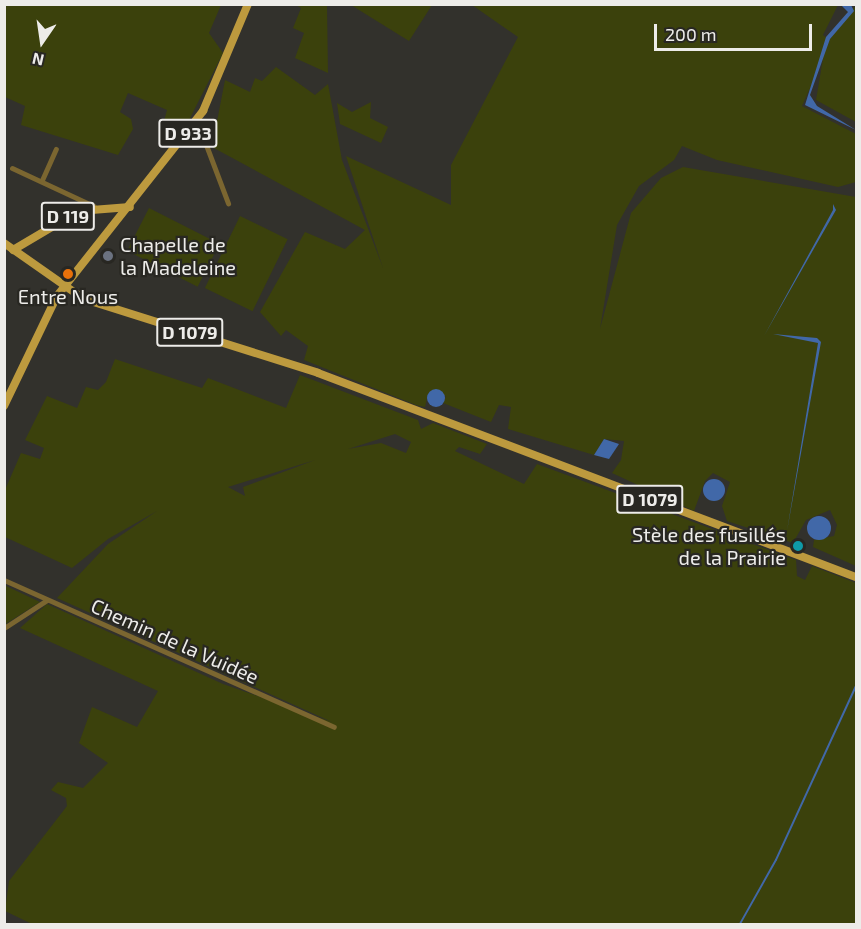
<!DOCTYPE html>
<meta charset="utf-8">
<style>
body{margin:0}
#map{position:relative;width:861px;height:929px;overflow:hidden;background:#32312c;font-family:"Exo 2",sans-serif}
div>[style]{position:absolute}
.green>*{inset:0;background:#3b410c;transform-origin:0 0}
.water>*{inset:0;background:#4168a8}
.round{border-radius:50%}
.stream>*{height:1.5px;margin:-0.75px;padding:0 0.75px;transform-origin:0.75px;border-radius:0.75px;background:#4168a8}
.street>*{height:5px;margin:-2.5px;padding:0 2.5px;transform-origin:2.5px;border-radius:2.5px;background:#7b6630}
.primary>*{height:8px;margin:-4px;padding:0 4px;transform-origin:4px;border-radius:4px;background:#bd9a3e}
.dots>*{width:16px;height:16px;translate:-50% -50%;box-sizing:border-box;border:3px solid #282722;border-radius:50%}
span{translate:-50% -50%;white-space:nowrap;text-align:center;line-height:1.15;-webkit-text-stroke:4.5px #282722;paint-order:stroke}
.shield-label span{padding:2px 4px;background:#282722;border:2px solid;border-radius:4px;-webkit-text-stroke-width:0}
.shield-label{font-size:18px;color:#edece9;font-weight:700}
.poi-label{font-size:20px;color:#edece9}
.left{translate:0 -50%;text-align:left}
.right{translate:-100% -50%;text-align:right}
.street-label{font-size:20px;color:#edece9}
.frame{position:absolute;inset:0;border:6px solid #edece9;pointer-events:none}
.north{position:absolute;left:12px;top:12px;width:60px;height:60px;-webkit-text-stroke:4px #282722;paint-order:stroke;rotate:193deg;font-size:16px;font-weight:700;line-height:24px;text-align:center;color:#edece9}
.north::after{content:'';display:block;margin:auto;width:21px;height:27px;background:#edece9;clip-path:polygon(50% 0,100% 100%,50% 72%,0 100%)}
.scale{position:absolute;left:654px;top:24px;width:158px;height:27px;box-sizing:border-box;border:3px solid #edece9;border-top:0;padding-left:8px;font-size:18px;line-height:21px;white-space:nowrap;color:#edece9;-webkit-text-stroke:4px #282722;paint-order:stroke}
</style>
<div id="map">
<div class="green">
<i style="clip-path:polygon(5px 5px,221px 5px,209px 33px,223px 53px,184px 130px,164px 121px,167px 110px,128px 93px,120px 112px,131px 119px,133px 129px,118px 155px,21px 125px,25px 106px,5px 97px)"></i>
<i style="clip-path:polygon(296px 5px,327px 5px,328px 73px,295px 58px,304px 33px,293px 28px,301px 8px)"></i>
<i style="clip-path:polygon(351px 5px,432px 5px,409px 41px)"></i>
<i style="clip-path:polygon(472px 5px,838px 5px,823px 35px,829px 40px,856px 5px,856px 122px,816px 100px,823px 59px,802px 106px,856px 134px,856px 182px,838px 187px,717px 160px,682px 146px,674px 160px,639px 186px,617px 225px,600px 329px,631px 213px,661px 178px,683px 167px,856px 197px,856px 566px,813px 547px,814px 540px,834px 536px,837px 525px,830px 510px,806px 520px,793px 543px,727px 521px,722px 506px,730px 482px,713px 473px,705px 481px,694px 511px,612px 473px,621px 460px,624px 441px,604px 439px,594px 455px,508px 429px,511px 407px,499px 405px,491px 422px,443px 403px,446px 396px,428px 394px,425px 407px,416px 405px,304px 360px,308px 346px,286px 330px,281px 336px,260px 312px,305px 232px,345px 249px,365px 230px,212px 147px,225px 80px,250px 92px,255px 78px,262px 81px,276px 67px,315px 95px,328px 84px,342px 160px,383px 268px,346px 156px,451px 205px,451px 165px,518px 37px)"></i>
<i style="clip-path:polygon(371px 102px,370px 118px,388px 127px,381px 143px,340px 124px,337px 103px,352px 112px)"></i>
<i style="left:149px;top:208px;width:79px;height:48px;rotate:27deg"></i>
<i style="left:240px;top:216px;width:53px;height:80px;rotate:26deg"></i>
<i style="clip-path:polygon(evenodd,115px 359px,202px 388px,208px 378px,286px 408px,300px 375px,418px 420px,421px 429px,433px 423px,487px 444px,480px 454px,459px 447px,455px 451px,524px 484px,537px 464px,796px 560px,797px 576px,805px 580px,812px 566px,856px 583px,856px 924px,32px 924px,5px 911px,9px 881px,67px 806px,66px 798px,51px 790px,58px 782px,83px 788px,108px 763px,79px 743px,92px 707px,137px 727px,158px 691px,20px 628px,47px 604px,223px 684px,332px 722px,57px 598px,108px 544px,157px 511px,108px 539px,72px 568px,5px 537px,5px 490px,21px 453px,40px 459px,44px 448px,25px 440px,47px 396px,77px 408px,86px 387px,98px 390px,106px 382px,115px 359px,395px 434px,411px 442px,406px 453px,381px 443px,348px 449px,395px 434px,115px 359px,315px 460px,243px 487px,245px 496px,228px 487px,315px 460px)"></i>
<i style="clip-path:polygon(4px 585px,40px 602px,4px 625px)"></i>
</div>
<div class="water">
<i style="clip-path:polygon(841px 5px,851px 5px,854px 11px,830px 39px,810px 95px,817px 106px,856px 130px,805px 105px,826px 37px,848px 12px)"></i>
<i style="clip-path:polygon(833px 204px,836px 210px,764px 336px,833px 210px)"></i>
<i style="clip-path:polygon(773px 334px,817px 338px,821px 342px,787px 531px,818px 343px)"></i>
<i class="round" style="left:427px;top:389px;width:18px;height:18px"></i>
<i style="clip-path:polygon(604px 439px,619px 444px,609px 459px,594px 455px)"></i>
<i class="round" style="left:703px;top:479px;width:22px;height:22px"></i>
<i class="round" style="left:807px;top:516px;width:24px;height:24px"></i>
</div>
<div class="stream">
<i style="left:740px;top:924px;width:73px;rotate:-60.6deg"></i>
<i style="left:776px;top:860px;width:192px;rotate:-65.3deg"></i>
</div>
<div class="street">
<i style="left:197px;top:121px;width:88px;rotate:69.3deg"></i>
<i style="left:12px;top:168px;width:90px;rotate:24.9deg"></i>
<i style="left:42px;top:180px;width:34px;rotate:-66deg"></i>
<i style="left:4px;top:580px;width:361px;rotate:24deg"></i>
<i style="left:4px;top:628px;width:51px;rotate:-33.1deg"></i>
</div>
<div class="primary">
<i style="left:4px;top:243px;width:98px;rotate:35deg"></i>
<i style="left:84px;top:299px;width:245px;rotate:17.5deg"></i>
<i style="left:318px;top:373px;width:575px;rotate:20.77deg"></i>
<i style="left:13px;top:250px;width:77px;rotate:-30.6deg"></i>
<i style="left:79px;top:211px;width:51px;rotate:-4.5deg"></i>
<i style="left:4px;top:406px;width:122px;rotate:-64.3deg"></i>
<i style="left:57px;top:296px;width:236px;rotate:-51.7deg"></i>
<i style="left:203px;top:111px;width:116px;rotate:-67.2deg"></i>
</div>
<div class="dots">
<i style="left:108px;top:256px;background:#6b7280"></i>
<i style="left:68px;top:274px;background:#e8710a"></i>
<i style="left:798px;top:546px;background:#0f9aa8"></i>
</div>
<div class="shield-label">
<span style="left:188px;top:133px">D 933</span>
<span style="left:68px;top:216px">D 119</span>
<span style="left:190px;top:332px">D 1079</span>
<span style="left:650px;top:499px">D 1079</span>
</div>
<div class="poi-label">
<span class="left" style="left:120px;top:256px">Chapelle de<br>la Madeleine</span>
<span style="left:68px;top:296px">Entre Nous</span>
<span class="right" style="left:786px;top:546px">Stèle des fusillés<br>de la Prairie</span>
</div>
<div class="street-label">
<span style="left:175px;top:641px;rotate:24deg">Chemin de la Vuidée</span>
</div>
<div class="frame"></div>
<div class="north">N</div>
<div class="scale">200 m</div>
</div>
